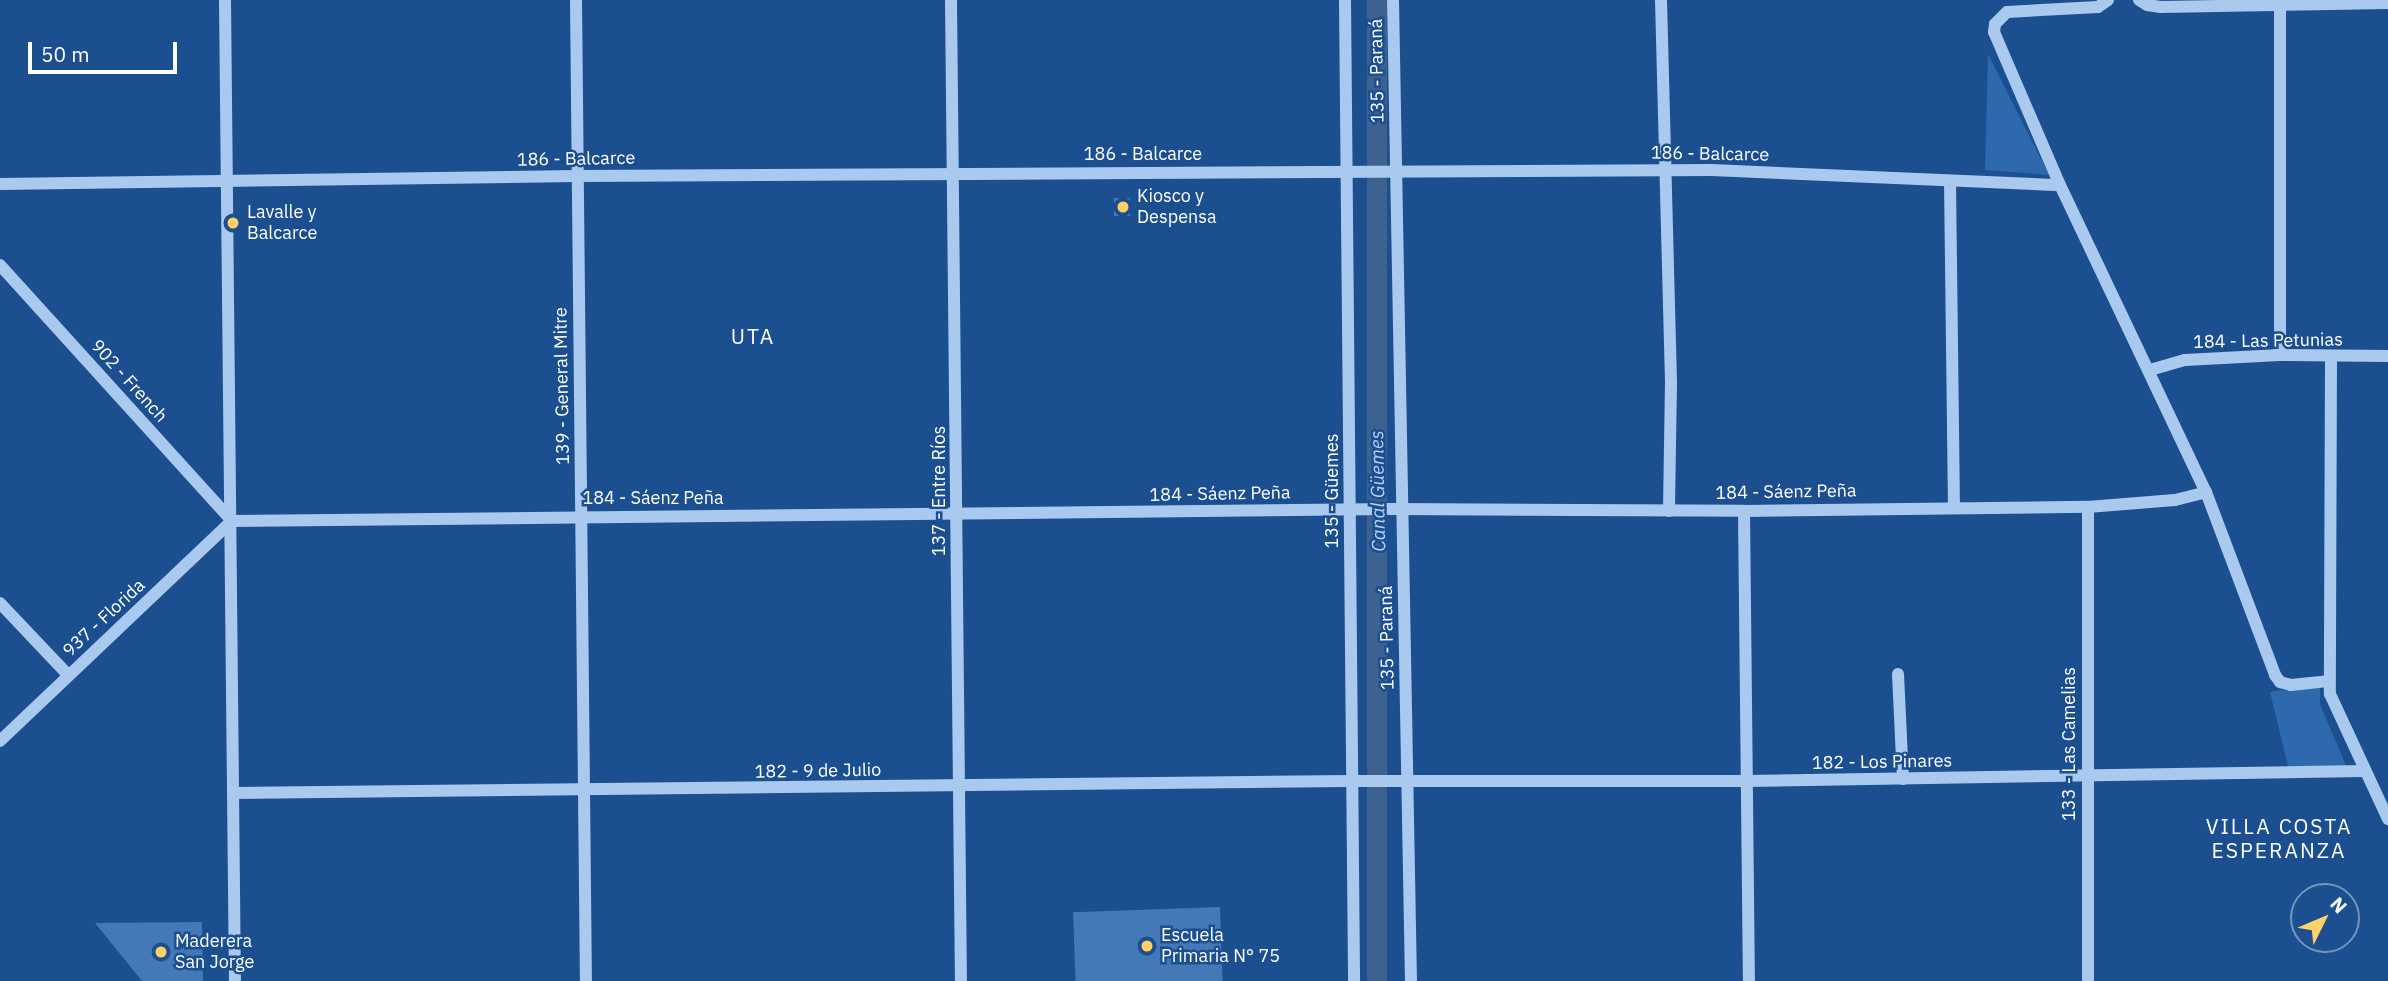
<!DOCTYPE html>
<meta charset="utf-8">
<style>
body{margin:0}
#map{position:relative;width:2388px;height:981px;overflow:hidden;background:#1b4f8f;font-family:"IBM Plex Sans",sans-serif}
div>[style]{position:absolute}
.green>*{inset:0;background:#2e69ad}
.water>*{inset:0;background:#3c6290;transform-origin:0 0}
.building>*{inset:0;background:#4478b7;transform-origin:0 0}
.minor>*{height:12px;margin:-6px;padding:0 6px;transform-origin:6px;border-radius:6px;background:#a9c9ee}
.dots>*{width:19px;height:19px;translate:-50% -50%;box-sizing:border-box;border:4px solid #1b4f8f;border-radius:50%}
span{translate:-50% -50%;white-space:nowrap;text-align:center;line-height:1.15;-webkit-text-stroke:5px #1b4f8f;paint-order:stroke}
.street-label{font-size:18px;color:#fff}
.poi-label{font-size:18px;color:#fff}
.left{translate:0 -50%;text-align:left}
.water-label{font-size:19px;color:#b5d3f5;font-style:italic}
.quarter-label{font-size:21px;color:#fff;letter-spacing:2px}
.north{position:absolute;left:2290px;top:883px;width:70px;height:70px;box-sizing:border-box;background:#1b4f8f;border:2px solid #7695bc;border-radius:50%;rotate:47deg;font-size:19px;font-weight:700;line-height:28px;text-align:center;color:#fff}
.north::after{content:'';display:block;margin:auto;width:24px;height:32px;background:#ffd166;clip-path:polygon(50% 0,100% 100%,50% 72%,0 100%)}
.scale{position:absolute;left:28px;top:42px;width:149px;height:32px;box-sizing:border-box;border:4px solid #fff;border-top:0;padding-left:9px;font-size:21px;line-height:24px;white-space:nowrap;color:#fff;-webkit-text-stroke:5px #1b4f8f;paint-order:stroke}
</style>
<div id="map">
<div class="green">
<i style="clip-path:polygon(1988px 54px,2049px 175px,1985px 170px)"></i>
<i style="clip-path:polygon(2320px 684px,2320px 704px,2347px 768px,2288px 766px,2270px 692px)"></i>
</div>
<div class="water">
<i style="left:1367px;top:0;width:20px;height:981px"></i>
</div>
<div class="building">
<i style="left:1114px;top:198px;width:16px;height:18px"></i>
<i style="left:1220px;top:907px;width:74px;height:147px;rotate:88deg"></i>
<i style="clip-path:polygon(202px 922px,203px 981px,142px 981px,95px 923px)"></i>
</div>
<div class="minor">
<i style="left:225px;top:0;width:981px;rotate:89.42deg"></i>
<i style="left:576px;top:0;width:981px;rotate:89.42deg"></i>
<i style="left:951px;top:0;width:981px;rotate:89.42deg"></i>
<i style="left:1345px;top:0;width:981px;rotate:89.47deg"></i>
<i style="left:1393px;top:0;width:981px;rotate:88.95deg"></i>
<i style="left:1661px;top:0;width:382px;rotate:88.5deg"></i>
<i style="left:1671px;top:382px;width:129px;rotate:90.9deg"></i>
<i style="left:2108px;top:0;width:12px;rotate:145deg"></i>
<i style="left:2098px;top:7px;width:91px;rotate:176.9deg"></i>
<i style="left:2007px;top:12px;width:17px;rotate:135deg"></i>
<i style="left:1995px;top:24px;width:8px;rotate:97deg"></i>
<i style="left:1994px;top:32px;width:167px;rotate:66.7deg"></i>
<i style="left:2060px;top:185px;width:340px;rotate:64.6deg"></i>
<i style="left:2206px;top:492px;width:196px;rotate:69.3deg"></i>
<i style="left:2275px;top:675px;width:9px;rotate:54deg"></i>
<i style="left:2280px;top:682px;width:11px;rotate:15deg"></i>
<i style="left:2291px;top:685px;width:37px;rotate:-6deg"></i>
<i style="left:2139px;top:0;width:9px;rotate:32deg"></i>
<i style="left:2147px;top:5px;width:14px;rotate:8deg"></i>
<i style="left:2161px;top:7px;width:227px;rotate:-1deg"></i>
<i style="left:2280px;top:6px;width:349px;rotate:90deg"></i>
<i style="left:1950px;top:181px;width:326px;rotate:89.3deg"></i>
<i style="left:0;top:184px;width:576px;rotate:-0.8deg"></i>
<i style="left:576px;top:176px;width:1136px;rotate:-0.3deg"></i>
<i style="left:1712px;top:170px;width:348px;rotate:2.5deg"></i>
<i style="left:0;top:265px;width:345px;rotate:47.8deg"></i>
<i style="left:2331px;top:357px;width:337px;rotate:90.2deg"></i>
<i style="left:2330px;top:694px;width:138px;rotate:65.1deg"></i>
<i style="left:2150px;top:370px;width:36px;rotate:-16deg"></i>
<i style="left:2185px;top:360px;width:95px;rotate:-3deg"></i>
<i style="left:2280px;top:355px;width:108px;rotate:0.5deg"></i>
<i style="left:1744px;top:511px;width:470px;rotate:89.4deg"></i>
<i style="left:232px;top:521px;width:1160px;rotate:-0.59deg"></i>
<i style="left:1392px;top:509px;width:352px;rotate:0.3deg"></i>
<i style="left:1744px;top:511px;width:344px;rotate:-0.7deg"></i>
<i style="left:2088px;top:507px;width:87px;rotate:-4.6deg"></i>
<i style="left:2175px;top:500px;width:32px;rotate:-14deg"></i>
<i style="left:0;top:603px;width:99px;rotate:46.6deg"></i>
<i style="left:1898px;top:674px;width:105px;rotate:87.3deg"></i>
<i style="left:0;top:741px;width:320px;rotate:-43.5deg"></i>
<i style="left:235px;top:793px;width:1116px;rotate:-0.62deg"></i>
<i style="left:1351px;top:781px;width:395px"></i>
<i style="left:1746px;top:781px;width:618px;rotate:-0.93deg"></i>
<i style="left:2088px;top:981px;width:474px;rotate:-90deg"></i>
</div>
<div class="dots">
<i style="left:1123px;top:207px;background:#ffd166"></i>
<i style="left:233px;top:223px;background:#ffd166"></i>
<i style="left:1147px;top:946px;background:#ffd166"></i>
<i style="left:161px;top:952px;background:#ffd166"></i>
</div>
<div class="street-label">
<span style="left:1377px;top:71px;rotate:-91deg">135 - Paraná</span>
<span style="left:1143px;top:154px">186 - Balcarce</span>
<span style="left:1710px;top:154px;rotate:1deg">186 - Balcarce</span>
<span style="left:576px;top:159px;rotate:-1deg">186 - Balcarce</span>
<span style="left:2268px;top:341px;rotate:-1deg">184 - Las Petunias</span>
<span style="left:129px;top:381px;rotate:48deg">902 - French</span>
<span style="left:562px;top:386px;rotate:-91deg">139 - General Mitre</span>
<span style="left:939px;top:491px;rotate:-90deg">137 - Entre Ríos</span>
<span style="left:1332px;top:491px;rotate:-90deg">135 - Güemes</span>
<span style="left:1786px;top:492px;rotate:-1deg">184 - Sáenz Peña</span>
<span style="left:1220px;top:494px;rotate:-1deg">184 - Sáenz Peña</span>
<span style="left:653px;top:498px">184 - Sáenz Peña</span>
<span style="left:104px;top:618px;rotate:-43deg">937 - Florida</span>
<span style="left:1387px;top:638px;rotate:-91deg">135 - Paraná</span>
<span style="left:2069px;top:744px;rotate:-90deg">133 - Las Camelias</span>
<span style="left:1882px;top:762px;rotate:-1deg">182 - Los Pinares</span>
<span style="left:818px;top:771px;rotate:-1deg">182 - 9 de Julio</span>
</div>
<div class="poi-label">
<span class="left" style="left:1137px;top:207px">Kiosco y<br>Despensa</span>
<span class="left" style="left:247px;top:223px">Lavalle y<br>Balcarce</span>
<span class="left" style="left:1161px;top:946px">Escuela<br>Primaria N° 75</span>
<span class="left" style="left:175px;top:952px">Maderera<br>San Jorge</span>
</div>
<div class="water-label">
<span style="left:1378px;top:491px;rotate:-91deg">Canal Güemes</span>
</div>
<div class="quarter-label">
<span style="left:753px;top:336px">UTA</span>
<span style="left:2279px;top:838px">VILLA COSTA<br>ESPERANZA</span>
</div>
<div class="north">N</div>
<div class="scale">50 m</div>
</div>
